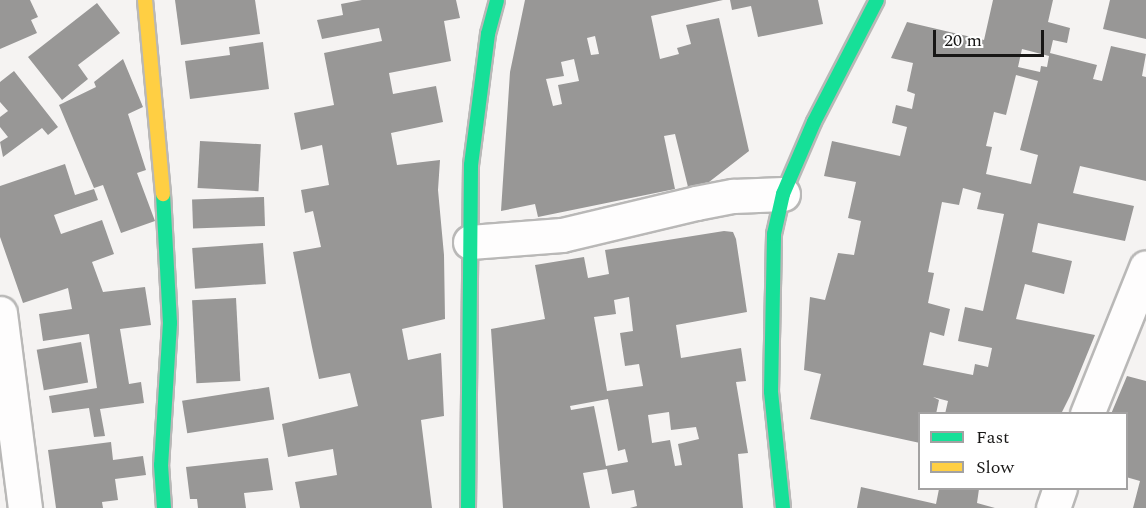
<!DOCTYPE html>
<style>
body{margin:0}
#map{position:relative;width:1146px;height:508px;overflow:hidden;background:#f5f3f2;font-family:Spectral,serif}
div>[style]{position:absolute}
.building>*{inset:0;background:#989796;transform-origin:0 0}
.roads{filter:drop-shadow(2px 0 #b9b8b7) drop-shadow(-2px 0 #b9b8b7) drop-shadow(0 2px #b9b8b7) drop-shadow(0 -2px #b9b8b7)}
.street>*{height:33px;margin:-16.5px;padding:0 16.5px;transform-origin:16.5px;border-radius:16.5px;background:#fefdfd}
.fast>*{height:14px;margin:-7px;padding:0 7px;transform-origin:7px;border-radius:7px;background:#16e098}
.slow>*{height:14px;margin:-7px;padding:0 7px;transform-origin:7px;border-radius:7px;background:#ffcf43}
span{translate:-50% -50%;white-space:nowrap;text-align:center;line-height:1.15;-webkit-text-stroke:6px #fff;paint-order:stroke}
.legend{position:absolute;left:918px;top:412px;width:210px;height:78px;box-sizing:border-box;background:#fff;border:2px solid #a3a2a2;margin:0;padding:8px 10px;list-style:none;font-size:18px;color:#181716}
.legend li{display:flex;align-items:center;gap:12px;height:30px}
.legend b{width:30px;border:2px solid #a3a2a2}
.scale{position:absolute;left:933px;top:30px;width:111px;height:27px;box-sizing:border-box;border:3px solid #181716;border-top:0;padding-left:8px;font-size:18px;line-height:21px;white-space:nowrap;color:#181716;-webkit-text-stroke:4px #fff;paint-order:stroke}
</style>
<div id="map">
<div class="building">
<i style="clip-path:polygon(0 0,30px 0,38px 17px,31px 20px,37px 33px,0 49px)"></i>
<i style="clip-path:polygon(175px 0,255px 0,260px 34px,181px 45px)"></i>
<i style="clip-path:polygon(362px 0,456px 0,460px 18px,444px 21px,451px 61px,389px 73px,393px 94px,436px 86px,443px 122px,391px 133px,397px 165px,440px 160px,438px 190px,444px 255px,445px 319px,402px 329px,408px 360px,441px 353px,444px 416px,421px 420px,432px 508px,300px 508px,295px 482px,337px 475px,333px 449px,288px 457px,282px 424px,358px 406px,350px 373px,319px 379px,312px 347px,293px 252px,321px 247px,313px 211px,305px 213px,301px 190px,329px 185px,322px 145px,301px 150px,294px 113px,334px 105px,324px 53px,382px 41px,379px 28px,322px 39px,317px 20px,343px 15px,341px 4px)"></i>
<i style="clip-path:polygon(evenodd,525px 0,723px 0,651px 16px,660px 59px,679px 54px,677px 48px,691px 44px,686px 25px,719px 18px,749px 151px,709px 182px,688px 187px,675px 134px,664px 136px,675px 189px,538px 217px,535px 204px,501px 211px,510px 72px,525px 0,595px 36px,599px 54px,591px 55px,587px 38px,595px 36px,525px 0,574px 59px,579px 81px,558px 85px,562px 104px,553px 106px,546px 79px,564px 76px,561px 62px,574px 59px)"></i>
<i style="clip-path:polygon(730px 0,818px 0,823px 24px,758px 37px,751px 6px,732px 10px)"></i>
<i style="clip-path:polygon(evenodd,993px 0,1053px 0,1048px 22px,1070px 28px,1067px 43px,1053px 40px,1050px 53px,1097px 65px,1093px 79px,1102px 81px,1111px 46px,1146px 54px,1142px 76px,1146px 77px,1146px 181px,1080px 166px,1073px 193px,1134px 206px,1125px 241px,1038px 223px,1032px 252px,1072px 261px,1064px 294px,1025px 284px,1016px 319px,1095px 335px,1070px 396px,1061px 414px,945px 414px,948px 401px,933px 397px,939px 400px,936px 414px,920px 414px,920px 443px,810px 419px,821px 374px,804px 370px,810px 297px,825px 300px,838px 253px,854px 255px,861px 221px,848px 218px,856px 182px,824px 176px,832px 141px,900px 156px,907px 127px,892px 123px,896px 105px,912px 109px,915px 94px,907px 91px,913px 63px,891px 58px,907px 22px,984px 40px,993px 0,1022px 49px,1049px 56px,1047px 67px,1041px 66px,1040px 72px,1018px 67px,1022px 49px,993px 0,1016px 75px,1038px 81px,1020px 150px,1038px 155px,1031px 184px,986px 174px,992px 147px,986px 146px,994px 112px,1006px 115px,1016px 75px,993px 0,963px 188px,981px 193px,977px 209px,1004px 214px,983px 311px,965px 307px,958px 341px,992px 348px,988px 367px,975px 364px,973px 375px,923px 365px,930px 332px,944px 336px,950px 309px,928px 303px,934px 273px,928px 272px,942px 202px,959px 205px,963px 188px)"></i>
<i style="clip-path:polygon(1110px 0,1146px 0,1146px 39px,1103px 29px)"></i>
<i style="clip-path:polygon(97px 3px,120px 33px,78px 65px,88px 79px,62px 100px,28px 57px)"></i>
<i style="clip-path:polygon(263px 42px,269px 89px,190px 99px,185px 61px,230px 55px,229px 47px)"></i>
<i style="clip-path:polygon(123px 59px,143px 107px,128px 114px,146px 170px,137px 173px,155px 221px,121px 233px,103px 185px,94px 188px,59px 105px,96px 87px,94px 82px)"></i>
<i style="clip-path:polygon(14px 71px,58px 127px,48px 135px,42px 128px,3px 157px,0 142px,8px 137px,0 127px,0 117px,8px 111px,0 102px,0 82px)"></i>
<i style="left:200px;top:141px;width:61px;height:47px;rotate:3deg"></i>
<i style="clip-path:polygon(65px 164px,75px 195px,94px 189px,98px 200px,54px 215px,61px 234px,102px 220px,114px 254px,92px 262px,103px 292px,145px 287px,151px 325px,120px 329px,129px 384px,141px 382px,144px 403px,100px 409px,105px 436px,94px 437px,89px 408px,52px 413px,49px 396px,97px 388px,89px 334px,43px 341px,39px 314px,72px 309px,68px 288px,23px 303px,0 237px,0 186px)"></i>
<i style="left:264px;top:197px;width:29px;height:72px;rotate:88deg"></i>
<i style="clip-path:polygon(evenodd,724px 231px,733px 232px,736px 239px,747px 312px,676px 325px,681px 358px,741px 348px,746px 381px,736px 382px,748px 453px,738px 454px,743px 508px,630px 508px,637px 506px,634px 490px,612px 494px,607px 469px,583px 473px,590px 508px,503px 508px,491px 329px,545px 319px,535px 265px,584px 257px,588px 278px,609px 274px,605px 250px,724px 231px,629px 297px,633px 331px,620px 333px,625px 366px,639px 364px,643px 386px,607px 391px,594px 317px,616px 314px,614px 300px,629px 297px,724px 231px,608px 399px,618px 451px,625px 449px,628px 462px,606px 466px,594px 406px,571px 410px,570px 406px,608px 399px,724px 231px,669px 412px,671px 430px,696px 427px,699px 439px,678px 444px,682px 465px,675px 466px,670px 440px,652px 443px,648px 415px,669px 412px)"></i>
<i style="left:263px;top:243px;width:41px;height:71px;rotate:86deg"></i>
<i style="left:236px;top:298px;width:83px;height:44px;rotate:87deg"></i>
<i style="left:81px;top:342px;width:41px;height:45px;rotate:80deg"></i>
<i style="clip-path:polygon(1127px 376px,1146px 381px,1146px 508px,1133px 508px,1140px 481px,1126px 477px,1126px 414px,1111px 414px)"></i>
<i style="left:269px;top:387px;width:33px;height:88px;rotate:81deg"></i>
<i style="clip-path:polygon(111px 442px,113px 460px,143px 456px,146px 475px,115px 479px,118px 500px,102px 502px,103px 508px,56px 508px,48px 450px)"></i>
<i style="clip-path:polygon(268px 458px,273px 490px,244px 493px,246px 508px,198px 508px,197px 499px,190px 499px,186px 467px)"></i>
<i style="clip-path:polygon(861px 487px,936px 504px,939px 489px,979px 489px,977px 503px,995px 508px,857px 508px)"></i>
</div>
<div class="roads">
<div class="street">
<i style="left:470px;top:242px;width:92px;rotate:-4.4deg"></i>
<i style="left:562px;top:235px;width:138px;rotate:-13.4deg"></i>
<i style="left:696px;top:203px;width:38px;rotate:-11deg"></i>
<i style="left:733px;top:196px;width:50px;rotate:-2.3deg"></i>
<i style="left:0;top:313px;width:197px;rotate:82.7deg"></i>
<i style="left:1087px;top:414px;width:158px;rotate:-68.1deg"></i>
<i style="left:1053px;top:508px;width:21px;rotate:-71deg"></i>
</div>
<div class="fast">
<i style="left:163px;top:194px;width:129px;rotate:86.9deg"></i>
<i style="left:170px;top:323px;width:142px;rotate:93.6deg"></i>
<i style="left:161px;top:465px;width:43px;rotate:86deg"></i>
<i style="left:468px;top:508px;width:343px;rotate:-89.5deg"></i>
<i style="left:471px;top:165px;width:132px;rotate:-82.6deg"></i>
<i style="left:488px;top:34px;width:35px;rotate:-75deg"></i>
<i style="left:783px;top:508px;width:117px;rotate:-95.9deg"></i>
<i style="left:771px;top:392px;width:158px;rotate:-88.9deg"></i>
<i style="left:774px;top:234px;width:41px;rotate:-77.3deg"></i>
<i style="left:783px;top:194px;width:78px;rotate:-66.7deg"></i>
<i style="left:814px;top:122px;width:137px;rotate:-62.7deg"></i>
</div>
<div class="slow">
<i style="left:145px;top:0;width:195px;rotate:84.7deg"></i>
</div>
</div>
<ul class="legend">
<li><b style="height:8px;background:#16e098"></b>Fast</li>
<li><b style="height:8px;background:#ffcf43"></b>Slow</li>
</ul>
<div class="scale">20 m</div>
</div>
